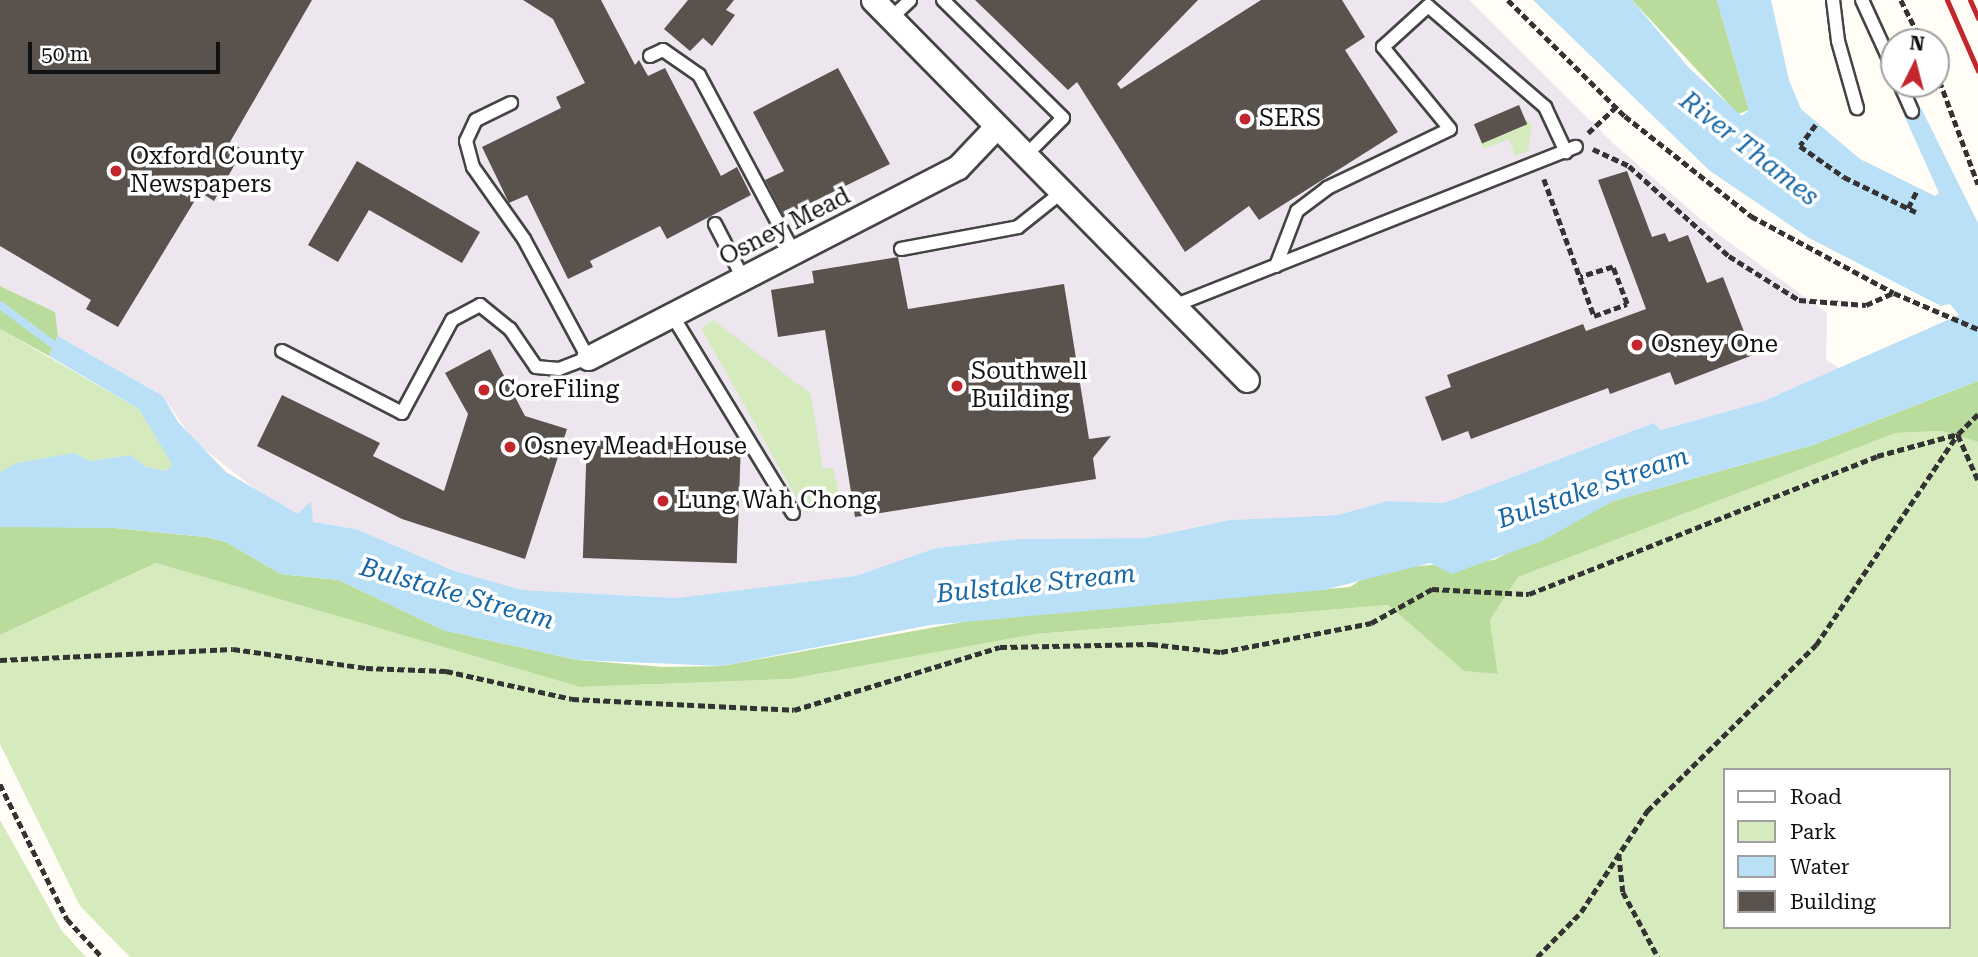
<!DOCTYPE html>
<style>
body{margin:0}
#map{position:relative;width:1978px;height:957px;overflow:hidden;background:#fffdf5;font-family:"Roboto Serif",serif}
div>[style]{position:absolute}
.industrial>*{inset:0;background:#eee6ef}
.green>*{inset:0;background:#d5ebbd}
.forest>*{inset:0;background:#b9dc9c}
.water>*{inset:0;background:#b9e0f7}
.stream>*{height:8px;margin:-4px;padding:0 4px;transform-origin:4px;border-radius:4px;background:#b9e0f7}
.building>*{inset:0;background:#5a524d;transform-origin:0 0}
.path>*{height:4.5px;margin-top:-2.25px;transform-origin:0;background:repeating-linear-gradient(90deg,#333 0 7px,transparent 0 10.5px)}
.roads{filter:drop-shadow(2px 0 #444) drop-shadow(-2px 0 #444) drop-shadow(0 2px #444) drop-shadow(0 -2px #444)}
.lane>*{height:12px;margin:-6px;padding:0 6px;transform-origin:6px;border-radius:6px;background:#fff}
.street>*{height:23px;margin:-11.5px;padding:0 11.5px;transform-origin:11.5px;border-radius:11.5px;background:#fff}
.rail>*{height:5px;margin:-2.5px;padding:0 2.5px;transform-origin:2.5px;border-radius:2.5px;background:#c4262e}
.dots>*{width:19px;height:19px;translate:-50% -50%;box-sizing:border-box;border:4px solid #fff;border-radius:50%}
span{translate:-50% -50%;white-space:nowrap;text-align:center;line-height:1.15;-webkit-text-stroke:7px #fff;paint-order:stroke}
.poi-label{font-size:24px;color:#111}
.left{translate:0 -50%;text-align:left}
.street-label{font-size:24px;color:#111}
.water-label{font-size:26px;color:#1768a6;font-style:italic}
.legend{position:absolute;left:1723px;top:768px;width:228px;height:161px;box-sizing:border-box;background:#fff;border:2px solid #a0a0a0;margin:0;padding:9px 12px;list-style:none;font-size:21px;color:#111}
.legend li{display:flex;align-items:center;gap:14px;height:35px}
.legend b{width:35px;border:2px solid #a0a0a0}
.north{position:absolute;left:1880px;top:28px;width:70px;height:70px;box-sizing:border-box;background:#fff;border:2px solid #a0a0a0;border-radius:50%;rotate:6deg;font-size:19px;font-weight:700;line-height:28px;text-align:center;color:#111}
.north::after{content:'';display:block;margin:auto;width:24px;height:32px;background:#c4262e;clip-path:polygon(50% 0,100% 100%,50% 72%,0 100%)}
.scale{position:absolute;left:28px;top:42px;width:192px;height:32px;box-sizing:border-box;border:4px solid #111;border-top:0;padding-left:9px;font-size:21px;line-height:24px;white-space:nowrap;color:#111;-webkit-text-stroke:5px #fff;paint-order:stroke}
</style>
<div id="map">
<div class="industrial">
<i style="clip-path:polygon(0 0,1469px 0,1614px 144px,1719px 235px,1827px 313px,1826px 360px,1841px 369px,1764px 401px,1661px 430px,1654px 423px,1444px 503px,1387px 501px,1338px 515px,1230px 520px,1145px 538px,1019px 539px,936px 548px,855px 576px,728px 594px,677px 598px,522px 590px,456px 571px,356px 529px,312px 522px,311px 503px,298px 515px,264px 496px,194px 441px,163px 396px,58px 336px,55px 312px,0 286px)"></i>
</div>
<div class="green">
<i style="clip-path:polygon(1525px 119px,1532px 125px,1528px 151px,1515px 156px,1509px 139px,1483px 149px,1481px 142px,1526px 125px)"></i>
<i style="clip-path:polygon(713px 320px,811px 394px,823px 469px,833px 468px,842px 505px,805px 513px,701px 328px)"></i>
<i style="clip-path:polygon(0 329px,139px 409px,166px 451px,172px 463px,168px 471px,146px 467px,130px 455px,90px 461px,45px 458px,0 472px)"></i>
<i style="clip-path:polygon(evenodd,1942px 431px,1978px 442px,1978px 957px,130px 957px,80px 906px,0 744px,0 635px,156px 563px,580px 687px,791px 679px,1036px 634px,1388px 605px,1464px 671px,1498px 673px,1490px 620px,1518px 577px,1896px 433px,1942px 431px,1724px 770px,1948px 770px,1948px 927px,1724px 927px,1724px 770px)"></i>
<i style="clip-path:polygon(0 820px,62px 931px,86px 957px,0 957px)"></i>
</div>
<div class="forest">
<i style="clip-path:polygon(1632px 0,1717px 0,1749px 110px,1738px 114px)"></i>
<i style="clip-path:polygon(0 286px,55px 312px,58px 336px,49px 356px,0 329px)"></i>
<i style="clip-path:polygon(1978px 381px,1978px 442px,1942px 431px,1896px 433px,1518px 577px,1490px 620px,1498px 674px,1464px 671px,1388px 605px,1036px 634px,791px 679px,580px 687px,156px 563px,0 635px,0 527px,5px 526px,115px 528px,206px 537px,226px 542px,281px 574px,339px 580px,443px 630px,578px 660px,664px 667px,722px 666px,990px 617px,1350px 587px,1370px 574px,1406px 567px,1494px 560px,1613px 501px,1813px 445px)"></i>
</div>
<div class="water">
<i style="clip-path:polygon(1533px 0,1632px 0,1689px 68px,1742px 116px,1749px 110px,1717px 0,1771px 0,1789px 80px,1801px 109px,1860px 159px,1935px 196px,1939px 193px,1904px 115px,1921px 108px,1978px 223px,1978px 381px,1813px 445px,1613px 501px,1542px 541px,1452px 574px,1430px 563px,1324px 590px,930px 625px,722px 666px,578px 660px,443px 630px,339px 580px,281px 574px,226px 542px,206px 537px,115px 528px,0 527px,0 472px,17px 463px,74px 453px,90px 461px,130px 455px,146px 467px,167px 471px,172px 464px,139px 409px,49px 356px,58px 336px,163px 396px,178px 422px,226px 472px,298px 514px,311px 501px,313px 522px,356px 529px,455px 571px,522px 590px,677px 598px,855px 576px,936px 548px,1019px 539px,1145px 538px,1230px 520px,1338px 515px,1387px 501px,1444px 503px,1654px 423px,1661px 430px,1764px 401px,1959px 315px,1950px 304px,1941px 306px,1809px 238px,1710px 171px)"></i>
</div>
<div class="stream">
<i style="left:0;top:305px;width:77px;rotate:36.6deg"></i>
</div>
<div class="building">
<i style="clip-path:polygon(0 0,312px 0,230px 142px,243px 150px,214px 201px,200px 192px,118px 327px,86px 309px,91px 300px,0 246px)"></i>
<i style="clip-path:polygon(523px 0,601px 0,635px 65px,639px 60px,648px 76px,665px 68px,721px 176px,737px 167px,751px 195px,667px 239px,660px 226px,590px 261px,593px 267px,568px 279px,527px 195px,509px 203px,482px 147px,561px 108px,556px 97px,585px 83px,553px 19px)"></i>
<i style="clip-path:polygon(688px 0,734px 0,726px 10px,735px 15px,712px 46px,703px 38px,690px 51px,664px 29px)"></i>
<i style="clip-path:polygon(975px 0,1198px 0,1117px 84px,1121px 89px,1261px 0,1342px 0,1365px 37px,1345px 50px,1398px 132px,1259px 220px,1249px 206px,1185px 252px,1077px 82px,1068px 90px)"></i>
<i style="clip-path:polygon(838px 68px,890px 164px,784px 216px,765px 180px,784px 171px,753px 112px)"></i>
<i style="left:1519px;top:105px;width:21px;height:49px;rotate:67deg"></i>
<i style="clip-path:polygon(357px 161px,480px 232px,462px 263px,369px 210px,338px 262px,308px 245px)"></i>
<i style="clip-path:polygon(1627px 171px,1652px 237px,1665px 233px,1669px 242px,1688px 235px,1707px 283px,1723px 277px,1753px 355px,1675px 385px,1670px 372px,1610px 394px,1608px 388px,1471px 439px,1468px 431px,1442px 441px,1425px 397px,1451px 387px,1447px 375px,1583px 324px,1586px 331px,1646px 309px,1598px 180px)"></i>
<i style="clip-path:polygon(898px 257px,908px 309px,1064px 284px,1089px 439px,1111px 436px,1093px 458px,1096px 479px,855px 517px,825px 330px,778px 337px,771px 290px,814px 283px,812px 271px)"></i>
<i style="clip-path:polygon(490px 349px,525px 416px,567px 429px,525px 559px,402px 519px,257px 446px,282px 395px,380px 443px,373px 456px,444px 491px,468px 414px,445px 373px)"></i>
<i style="left:587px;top:439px;width:154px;height:119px;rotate:2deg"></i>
</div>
<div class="path">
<i style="left:1508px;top:0;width:165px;rotate:44.8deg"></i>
<i style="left:1625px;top:116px;width:161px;rotate:38.4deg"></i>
<i style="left:1751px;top:216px;width:162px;rotate:28.3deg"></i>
<i style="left:1894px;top:293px;width:91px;rotate:23.2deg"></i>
<i style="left:1901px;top:0;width:47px;rotate:63.4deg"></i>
<i style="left:1936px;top:71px;width:121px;rotate:69.6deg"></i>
<i style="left:1816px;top:125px;width:26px;rotate:127deg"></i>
<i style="left:1800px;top:146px;width:54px;rotate:35.2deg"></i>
<i style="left:1844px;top:177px;width:80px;rotate:25.9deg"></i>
<i style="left:1588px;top:133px;width:38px;rotate:-43deg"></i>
<i style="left:1593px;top:149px;width:40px;rotate:25deg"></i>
<i style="left:1629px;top:166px;width:135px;rotate:42deg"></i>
<i style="left:1729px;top:256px;width:83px;rotate:32.2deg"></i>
<i style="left:1799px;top:300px;width:67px;rotate:4.3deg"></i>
<i style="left:1866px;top:305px;width:30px;rotate:-24deg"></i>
<i style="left:1544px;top:179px;width:146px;rotate:69.9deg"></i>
<i style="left:1594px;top:316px;width:35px;rotate:-20deg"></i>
<i style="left:1627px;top:304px;width:40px;rotate:-111deg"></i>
<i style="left:1613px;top:267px;width:34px;rotate:163deg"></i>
<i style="left:1908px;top:208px;width:20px;rotate:-63deg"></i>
<i style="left:1958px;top:435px;width:49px;rotate:66deg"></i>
<i style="left:0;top:660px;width:233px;rotate:-2.7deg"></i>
<i style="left:233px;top:649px;width:134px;rotate:8.1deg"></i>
<i style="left:366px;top:668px;width:80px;rotate:2.1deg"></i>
<i style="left:446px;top:671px;width:129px;rotate:12.5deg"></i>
<i style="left:572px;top:699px;width:222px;rotate:2.8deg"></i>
<i style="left:794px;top:710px;width:215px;rotate:-17deg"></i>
<i style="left:1000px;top:647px;width:151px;rotate:-1.1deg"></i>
<i style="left:1151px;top:644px;width:70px;rotate:6.5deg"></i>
<i style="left:1221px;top:652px;width:153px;rotate:-10.9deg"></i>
<i style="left:1371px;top:623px;width:70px;rotate:-29.1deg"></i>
<i style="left:1432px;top:589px;width:97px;rotate:3deg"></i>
<i style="left:1529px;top:594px;width:374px;rotate:-21.6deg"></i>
<i style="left:1877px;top:456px;width:84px;rotate:-15.2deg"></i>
<i style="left:0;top:784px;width:151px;rotate:63.6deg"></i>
<i style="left:67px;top:919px;width:52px;rotate:47.4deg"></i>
<i style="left:1619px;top:854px;width:38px;rotate:84deg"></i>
<i style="left:1623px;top:892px;width:74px;rotate:61.7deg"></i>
<i style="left:1537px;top:957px;width:63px;rotate:-45.6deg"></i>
<i style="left:1581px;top:912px;width:121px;rotate:-56.8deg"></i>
<i style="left:1647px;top:811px;width:237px;rotate:-44.5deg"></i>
<i style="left:1816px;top:645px;width:254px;rotate:-56.1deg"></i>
<i style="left:1958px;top:434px;width:28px;rotate:-45deg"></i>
</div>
<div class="roads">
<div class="lane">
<i style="left:943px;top:0;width:168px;rotate:44.5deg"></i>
<i style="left:1063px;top:118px;width:54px;rotate:135deg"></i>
<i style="left:1833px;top:0;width:41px;rotate:83deg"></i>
<i style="left:1838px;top:41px;width:70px;rotate:74.2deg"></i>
<i style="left:1862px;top:0;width:77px;rotate:65.4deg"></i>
<i style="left:891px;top:18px;width:26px;rotate:-43deg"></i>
<i style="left:650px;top:56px;width:14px;rotate:-25deg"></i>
<i style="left:663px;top:50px;width:44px;rotate:34.8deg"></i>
<i style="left:699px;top:75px;width:202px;rotate:61.9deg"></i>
<i style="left:1900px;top:84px;width:30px;rotate:66deg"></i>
<i style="left:715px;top:224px;width:61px;rotate:62.6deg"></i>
<i style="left:901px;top:249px;width:119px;rotate:-10.6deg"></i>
<i style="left:1018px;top:227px;width:56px;rotate:-38.5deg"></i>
<i style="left:1276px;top:266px;width:59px;rotate:-69.1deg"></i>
<i style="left:1297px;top:211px;width:38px;rotate:-37deg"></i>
<i style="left:1327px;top:188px;width:136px;rotate:-25.6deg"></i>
<i style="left:1450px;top:129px;width:106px;rotate:-129.3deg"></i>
<i style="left:1383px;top:47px;width:61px;rotate:-42.3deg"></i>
<i style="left:1428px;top:6px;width:155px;rotate:40.8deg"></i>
<i style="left:1545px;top:107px;width:50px;rotate:65deg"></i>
<i style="left:1176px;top:305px;width:430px;rotate:-21.6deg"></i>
<i style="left:672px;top:315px;width:232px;rotate:58.6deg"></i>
<i style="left:282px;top:351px;width:135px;rotate:27.3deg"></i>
<i style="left:402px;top:413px;width:106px;rotate:-61.7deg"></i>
<i style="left:452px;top:320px;width:32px;rotate:-28deg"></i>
<i style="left:480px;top:305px;width:38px;rotate:39deg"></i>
<i style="left:510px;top:329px;width:46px;rotate:55.6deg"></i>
<i style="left:536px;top:367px;width:23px;rotate:5deg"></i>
<i style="left:559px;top:369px;width:31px;rotate:-21deg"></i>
<i style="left:588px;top:358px;width:135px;rotate:-118.3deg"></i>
<i style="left:524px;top:239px;width:88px;rotate:-125.3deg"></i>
<i style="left:473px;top:167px;width:27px;rotate:-105deg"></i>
<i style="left:466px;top:141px;width:23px;rotate:-65deg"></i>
<i style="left:476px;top:120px;width:39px;rotate:-26deg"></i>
</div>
<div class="street">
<i style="left:873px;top:0;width:533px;rotate:45.46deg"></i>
<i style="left:588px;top:358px;width:416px;rotate:-27.3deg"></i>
<i style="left:958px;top:167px;width:55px;rotate:-46.5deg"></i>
</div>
</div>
<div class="rail">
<i style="left:1947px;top:0;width:77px;rotate:66.4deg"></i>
<i style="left:1970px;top:0;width:20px;rotate:66deg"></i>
</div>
<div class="dots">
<i style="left:1245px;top:119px;background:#c4262e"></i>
<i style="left:116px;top:171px;background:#c4262e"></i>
<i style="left:1637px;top:345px;background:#c4262e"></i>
<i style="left:957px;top:386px;background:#c4262e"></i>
<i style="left:484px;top:390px;background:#c4262e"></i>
<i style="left:510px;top:447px;background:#c4262e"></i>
<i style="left:663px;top:501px;background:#c4262e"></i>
</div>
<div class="poi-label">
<span class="left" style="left:1259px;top:119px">SERS</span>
<span class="left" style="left:130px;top:171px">Oxford County<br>Newspapers</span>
<span class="left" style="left:1651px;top:345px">Osney One</span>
<span class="left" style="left:971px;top:386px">Southwell<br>Building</span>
<span class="left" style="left:498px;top:390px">CoreFiling</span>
<span class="left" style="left:524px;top:447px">Osney Mead House</span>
<span class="left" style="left:677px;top:501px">Lung Wah Chong</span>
</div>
<div class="street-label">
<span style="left:785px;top:227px;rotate:-27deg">Osney Mead</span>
</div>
<div class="water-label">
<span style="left:1749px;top:149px;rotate:38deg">River Thames</span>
<span style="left:1593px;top:488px;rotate:-19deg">Bulstake Stream</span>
<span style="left:1036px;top:584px;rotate:-6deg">Bulstake Stream</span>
<span style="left:457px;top:594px;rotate:16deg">Bulstake Stream</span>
</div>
<ul class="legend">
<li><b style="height:9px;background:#fff"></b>Road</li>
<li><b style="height:19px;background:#d5ebbd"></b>Park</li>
<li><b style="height:19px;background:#b9e0f7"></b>Water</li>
<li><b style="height:19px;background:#5a524d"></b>Building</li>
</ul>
<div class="north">N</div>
<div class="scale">50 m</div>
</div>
